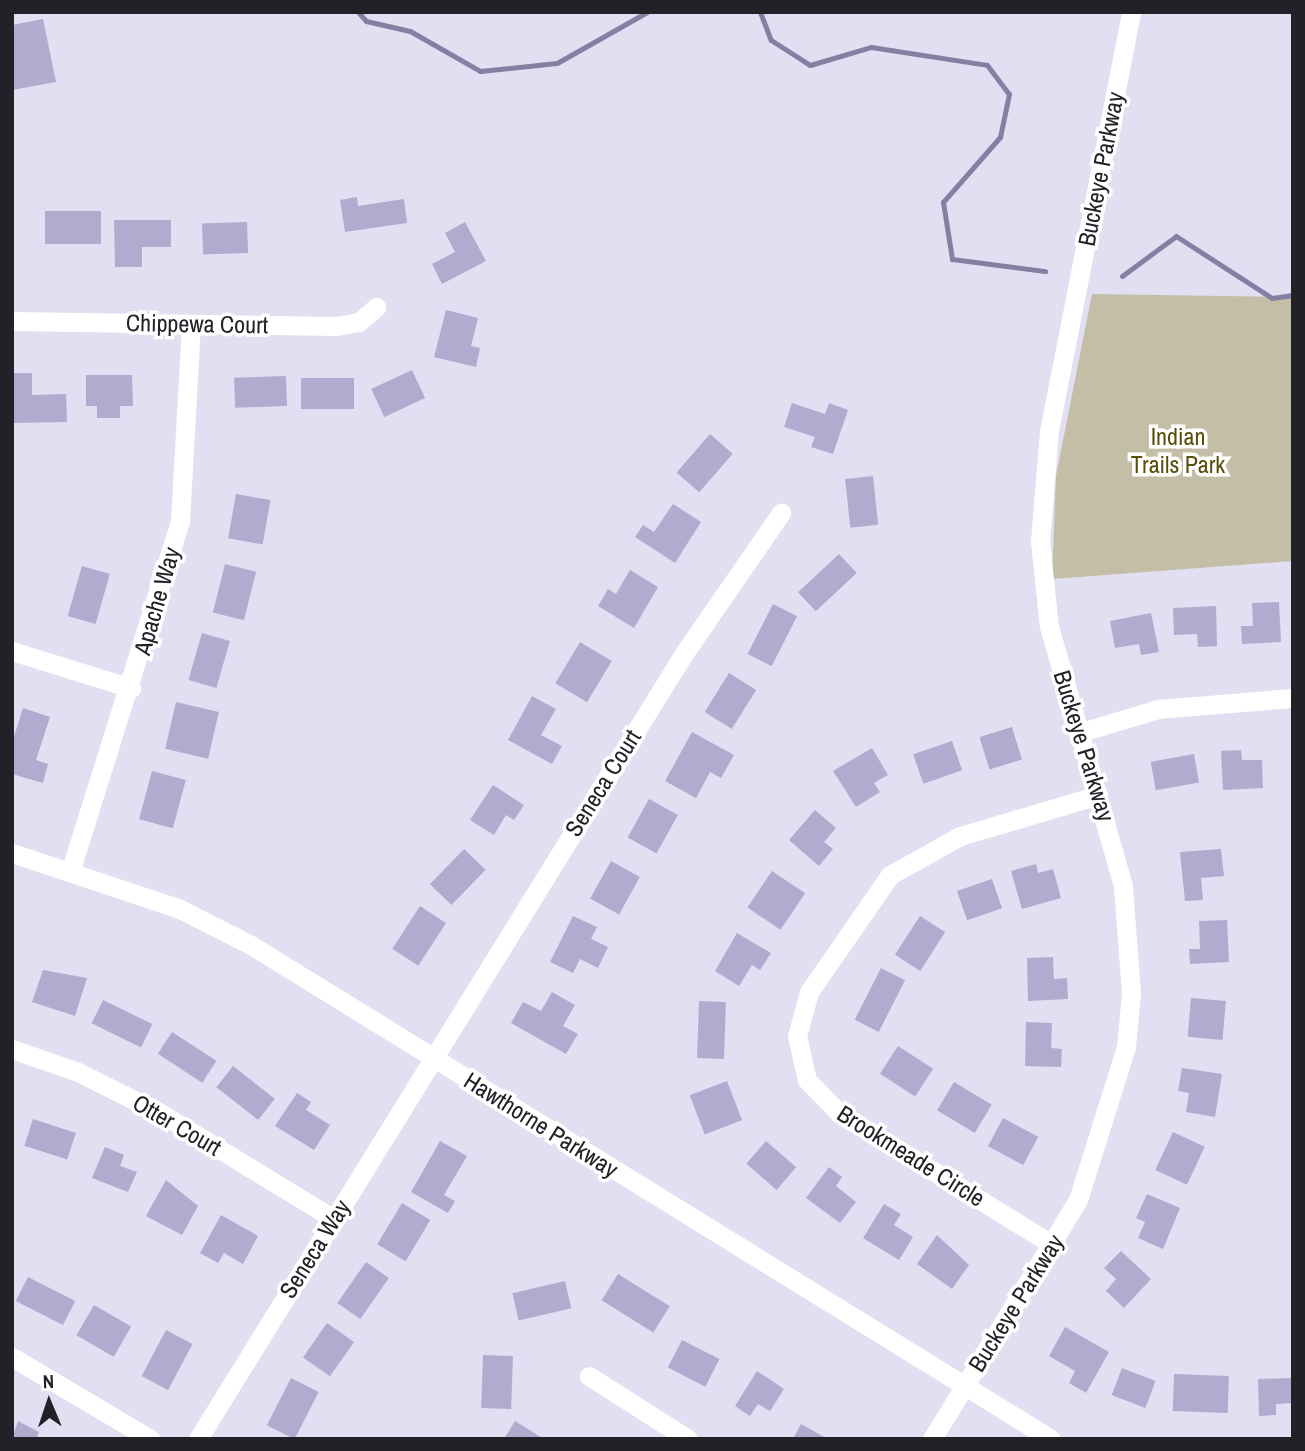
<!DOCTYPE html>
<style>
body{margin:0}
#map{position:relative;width:1305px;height:1451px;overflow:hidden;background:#e1dff1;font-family:"Archivo Narrow",sans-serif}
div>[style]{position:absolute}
.green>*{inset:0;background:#c3bea5}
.stream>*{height:5px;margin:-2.5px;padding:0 2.5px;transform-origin:2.5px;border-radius:2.5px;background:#8580a3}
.building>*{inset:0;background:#b1abd0;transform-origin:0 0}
.minor>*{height:19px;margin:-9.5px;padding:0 9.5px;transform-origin:9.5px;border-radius:9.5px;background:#fff}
span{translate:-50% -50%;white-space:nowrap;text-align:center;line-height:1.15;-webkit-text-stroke:7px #fff;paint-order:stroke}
.street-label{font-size:24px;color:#222127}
.park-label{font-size:24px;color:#594d09}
.frame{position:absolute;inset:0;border:14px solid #222127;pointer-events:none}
.north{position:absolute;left:14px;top:1367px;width:70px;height:70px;-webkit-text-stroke:5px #fff;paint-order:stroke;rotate:358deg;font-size:19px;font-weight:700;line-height:28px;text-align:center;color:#222127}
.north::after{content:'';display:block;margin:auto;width:24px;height:32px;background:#222127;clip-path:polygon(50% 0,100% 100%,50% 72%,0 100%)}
</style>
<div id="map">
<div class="green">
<i style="clip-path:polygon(1092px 294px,1293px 297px,1293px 561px,1052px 579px,1056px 476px)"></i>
</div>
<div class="stream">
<i style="left:358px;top:12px;width:12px;rotate:48deg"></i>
<i style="left:366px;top:21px;width:45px;rotate:12.8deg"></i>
<i style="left:410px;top:31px;width:81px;rotate:29.7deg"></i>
<i style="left:480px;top:71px;width:77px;rotate:-5.9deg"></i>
<i style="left:557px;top:63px;width:103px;rotate:-29.5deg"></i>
<i style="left:760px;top:12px;width:30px;rotate:69deg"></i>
<i style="left:771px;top:40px;width:46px;rotate:32.7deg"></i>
<i style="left:810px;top:65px;width:64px;rotate:-16.4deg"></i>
<i style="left:871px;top:47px;width:117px;rotate:8.8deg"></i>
<i style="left:987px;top:65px;width:36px;rotate:53deg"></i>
<i style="left:1009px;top:94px;width:44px;rotate:101.8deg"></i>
<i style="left:1000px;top:137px;width:86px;rotate:131.2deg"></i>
<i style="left:943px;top:202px;width:58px;rotate:81deg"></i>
<i style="left:952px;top:259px;width:94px;rotate:7.4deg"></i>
<i style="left:1122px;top:276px;width:67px;rotate:-36.5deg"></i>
<i style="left:1176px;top:236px;width:114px;rotate:32.9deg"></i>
<i style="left:1272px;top:298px;width:21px;rotate:-8deg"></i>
</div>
<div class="building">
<i style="clip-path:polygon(43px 19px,56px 82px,12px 90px,12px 25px)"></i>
<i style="clip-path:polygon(357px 197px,358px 206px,404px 199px,407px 223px,345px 232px,340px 200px)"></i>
<i style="left:45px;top:211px;width:56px;height:33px"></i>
<i style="clip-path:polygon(114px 220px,171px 220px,171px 247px,142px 247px,142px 267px,115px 267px)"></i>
<i style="left:247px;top:222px;width:31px;height:45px;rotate:88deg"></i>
<i style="clip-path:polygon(465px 222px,486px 261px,442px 284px,432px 264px,455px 252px,445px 233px)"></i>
<i style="clip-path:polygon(446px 310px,478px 318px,471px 346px,480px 348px,476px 367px,434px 357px)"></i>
<i style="left:412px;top:370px;width:31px;height:45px;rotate:65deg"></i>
<i style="clip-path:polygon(12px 373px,32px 373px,32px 395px,66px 394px,67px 422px,12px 423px)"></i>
<i style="clip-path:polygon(86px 375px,132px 375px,133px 406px,120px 406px,120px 418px,97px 418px,97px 406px,86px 406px)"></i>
<i style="left:286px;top:376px;width:30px;height:52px;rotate:88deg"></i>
<i style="left:301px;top:378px;width:53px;height:31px"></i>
<i style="clip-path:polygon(792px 403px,825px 414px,829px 403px,848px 410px,833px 454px,811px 447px,815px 437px,784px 427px)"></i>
<i style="left:710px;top:434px;width:30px;height:51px;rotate:41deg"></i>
<i style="left:873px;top:476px;width:49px;height:28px;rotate:84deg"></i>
<i style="left:236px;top:494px;width:35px;height:45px;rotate:10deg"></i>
<i style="clip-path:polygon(673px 504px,701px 522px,675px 563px,635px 537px,643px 525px,654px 532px)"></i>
<i style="left:839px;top:554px;width:26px;height:56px;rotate:47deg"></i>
<i style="left:225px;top:564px;width:32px;height:50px;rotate:14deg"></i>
<i style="left:82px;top:566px;width:29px;height:52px;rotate:16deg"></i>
<i style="clip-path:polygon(630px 570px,658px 587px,634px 628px,598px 606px,608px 589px,616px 594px)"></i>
<i style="clip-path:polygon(1279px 602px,1281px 642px,1242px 644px,1241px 626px,1253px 626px,1252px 603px)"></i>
<i style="left:773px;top:604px;width:27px;height:56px;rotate:27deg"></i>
<i style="clip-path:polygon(1216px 606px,1217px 646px,1198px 647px,1197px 634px,1174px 635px,1173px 608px)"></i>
<i style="clip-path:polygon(1151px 613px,1159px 652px,1141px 655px,1139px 644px,1115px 648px,1110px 621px)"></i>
<i style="left:202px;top:633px;width:29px;height:49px;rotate:16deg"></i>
<i style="left:580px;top:642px;width:37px;height:48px;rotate:31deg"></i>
<i style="left:729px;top:673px;width:32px;height:46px;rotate:32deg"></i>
<i style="clip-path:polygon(532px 696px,556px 709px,541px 735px,562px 746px,552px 764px,508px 740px)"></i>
<i style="left:176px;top:702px;width:44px;height:48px;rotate:13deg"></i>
<i style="clip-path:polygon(23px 708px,50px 717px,36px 760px,48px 764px,43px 783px,12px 774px,12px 743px)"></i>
<i style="left:1012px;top:727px;width:34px;height:34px;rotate:73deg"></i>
<i style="clip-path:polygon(692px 732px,734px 755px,721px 778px,710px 772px,696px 798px,665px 781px)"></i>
<i style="left:952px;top:741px;width:31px;height:41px;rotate:71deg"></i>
<i style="clip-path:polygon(872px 748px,888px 775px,874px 783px,880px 792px,856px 807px,833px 771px)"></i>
<i style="clip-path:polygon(1241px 750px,1242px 760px,1262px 760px,1263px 788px,1223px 790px,1221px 751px)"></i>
<i style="left:1194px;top:754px;width:29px;height:44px;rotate:80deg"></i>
<i style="left:152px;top:771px;width:35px;height:50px;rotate:15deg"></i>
<i style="clip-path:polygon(493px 785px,524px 805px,514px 820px,506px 815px,494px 835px,470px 820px)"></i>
<i style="left:649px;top:799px;width:33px;height:44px;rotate:29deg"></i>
<i style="clip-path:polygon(815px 810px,836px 828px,824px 842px,833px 849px,819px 866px,789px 840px)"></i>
<i style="left:464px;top:849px;width:30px;height:49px;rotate:44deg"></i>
<i style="clip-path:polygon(1221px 849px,1224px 876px,1201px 878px,1203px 900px,1185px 901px,1180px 852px)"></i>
<i style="left:611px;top:861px;width:33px;height:43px;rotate:29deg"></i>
<i style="clip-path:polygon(1036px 864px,1038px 873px,1053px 869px,1061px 898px,1022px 909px,1011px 871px)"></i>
<i style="left:772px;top:871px;width:40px;height:44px;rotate:34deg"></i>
<i style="left:992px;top:879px;width:31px;height:37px;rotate:71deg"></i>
<i style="left:420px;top:906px;width:31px;height:51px;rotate:33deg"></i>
<i style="clip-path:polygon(573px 916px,597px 927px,591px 939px,608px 947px,598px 968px,580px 959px,573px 973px,550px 962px)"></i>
<i style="left:920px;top:916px;width:30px;height:46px;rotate:33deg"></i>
<i style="clip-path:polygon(1227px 920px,1229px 962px,1190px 964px,1189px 949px,1200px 949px,1199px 921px)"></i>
<i style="clip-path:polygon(737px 933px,771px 953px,760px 970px,752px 965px,739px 986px,715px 971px)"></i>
<i style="clip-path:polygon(1053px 957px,1054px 979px,1067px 978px,1068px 999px,1028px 1001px,1027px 958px)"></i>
<i style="left:881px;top:968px;width:27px;height:58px;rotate:27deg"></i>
<i style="clip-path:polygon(43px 970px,87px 978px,75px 1016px,32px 1002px)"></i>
<i style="clip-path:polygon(552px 992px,575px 1005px,563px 1026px,578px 1034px,566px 1054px,511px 1023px,523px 1002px,541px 1011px)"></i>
<i style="left:1191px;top:998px;width:35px;height:39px;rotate:5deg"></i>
<i style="left:103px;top:1000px;width:55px;height:26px;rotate:26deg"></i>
<i style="left:699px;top:1001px;width:27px;height:57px;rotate:2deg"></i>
<i style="clip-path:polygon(1026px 1022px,1052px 1023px,1051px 1048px,1062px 1049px,1061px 1067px,1025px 1066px)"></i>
<i style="left:172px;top:1032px;width:53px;height:26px;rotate:33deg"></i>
<i style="left:898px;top:1046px;width:42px;height:33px;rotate:33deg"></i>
<i style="left:233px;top:1066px;width:53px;height:27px;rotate:38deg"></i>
<i style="clip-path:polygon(1182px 1068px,1222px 1074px,1215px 1117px,1186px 1112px,1189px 1093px,1178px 1091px)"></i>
<i style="left:727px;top:1081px;width:42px;height:40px;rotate:69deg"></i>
<i style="left:954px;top:1082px;width:44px;height:33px;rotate:31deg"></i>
<i style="clip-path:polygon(297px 1093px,311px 1102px,306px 1110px,330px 1125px,314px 1150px,275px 1126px)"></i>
<i style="left:1003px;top:1118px;width:40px;height:32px;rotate:28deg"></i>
<i style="left:33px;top:1119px;width:45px;height:28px;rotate:18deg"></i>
<i style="left:1173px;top:1132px;width:35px;height:42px;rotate:25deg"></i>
<i style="clip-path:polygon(440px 1141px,467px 1156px,444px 1195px,455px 1201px,448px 1213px,411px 1192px)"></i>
<i style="left:766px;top:1141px;width:40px;height:30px;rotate:41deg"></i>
<i style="clip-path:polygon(105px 1147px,124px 1155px,120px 1166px,137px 1172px,128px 1192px,92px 1178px)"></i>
<i style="clip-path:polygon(829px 1167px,842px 1177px,836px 1186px,856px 1202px,840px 1223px,806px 1198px)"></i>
<i style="clip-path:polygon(166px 1180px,198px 1206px,182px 1235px,146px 1216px)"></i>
<i style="clip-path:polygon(1147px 1194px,1180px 1208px,1163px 1249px,1138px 1238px,1145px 1222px,1136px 1218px)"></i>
<i style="left:402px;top:1203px;width:33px;height:48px;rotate:31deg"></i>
<i style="clip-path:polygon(884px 1204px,901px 1214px,894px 1225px,913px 1237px,899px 1260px,863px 1238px)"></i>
<i style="clip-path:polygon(221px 1215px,258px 1236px,243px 1264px,224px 1253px,218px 1263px,200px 1253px)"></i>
<i style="clip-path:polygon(937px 1235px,969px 1265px,952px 1289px,917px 1264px)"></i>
<i style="clip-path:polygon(1121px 1251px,1151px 1279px,1124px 1308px,1106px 1291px,1116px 1279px,1104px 1268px)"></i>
<i style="left:366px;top:1262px;width:28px;height:50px;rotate:35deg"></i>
<i style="left:618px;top:1274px;width:61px;height:31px;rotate:32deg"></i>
<i style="left:28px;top:1277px;width:53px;height:27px;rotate:27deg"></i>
<i style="left:565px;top:1281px;width:28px;height:54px;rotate:77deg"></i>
<i style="left:94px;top:1305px;width:43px;height:35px;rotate:30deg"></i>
<i style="left:327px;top:1323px;width:33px;height:42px;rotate:35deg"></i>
<i style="clip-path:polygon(1065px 1327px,1109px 1352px,1086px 1393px,1069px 1383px,1075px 1371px,1049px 1356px)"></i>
<i style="left:166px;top:1330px;width:30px;height:52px;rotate:28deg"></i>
<i style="left:682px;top:1340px;width:42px;height:31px;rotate:27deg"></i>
<i style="left:483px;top:1355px;width:30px;height:53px;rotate:2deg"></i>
<i style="left:1122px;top:1368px;width:36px;height:29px;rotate:21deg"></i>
<i style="clip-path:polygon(757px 1371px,784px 1389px,770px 1411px,758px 1404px,750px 1416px,735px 1406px)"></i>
<i style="left:1174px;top:1374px;width:55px;height:37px;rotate:2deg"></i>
<i style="left:291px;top:1378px;width:31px;height:53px;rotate:27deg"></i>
<i style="clip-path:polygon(1291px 1378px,1292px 1403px,1276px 1404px,1276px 1415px,1259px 1416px,1258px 1379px)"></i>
<i style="clip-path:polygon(18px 1421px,39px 1432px,36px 1439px,12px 1439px)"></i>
<i style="clip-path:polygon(515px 1421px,544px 1439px,504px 1439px)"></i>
<i style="clip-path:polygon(801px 1424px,828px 1439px,793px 1439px)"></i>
</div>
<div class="minor">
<i style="left:12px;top:321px;width:324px;rotate:0.9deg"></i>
<i style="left:336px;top:326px;width:23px;rotate:-10deg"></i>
<i style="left:359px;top:322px;width:23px;rotate:-41deg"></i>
<i style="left:12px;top:651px;width:125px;rotate:17.3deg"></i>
<i style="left:1078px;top:733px;width:84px;rotate:-16.7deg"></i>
<i style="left:1158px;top:709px;width:135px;rotate:-4.7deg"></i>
<i style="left:12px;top:853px;width:177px;rotate:18.4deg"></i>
<i style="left:180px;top:909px;width:80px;rotate:26.9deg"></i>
<i style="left:251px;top:945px;width:940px;rotate:31.7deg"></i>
<i style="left:71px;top:869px;width:365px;rotate:-72.6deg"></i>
<i style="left:180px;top:521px;width:197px;rotate:-86.8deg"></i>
<i style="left:12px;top:1049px;width:70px;rotate:19.2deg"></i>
<i style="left:78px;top:1072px;width:94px;rotate:26.6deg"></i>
<i style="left:162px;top:1114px;width:202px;rotate:31.4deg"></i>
<i style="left:1053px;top:1245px;width:253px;rotate:-148.3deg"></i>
<i style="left:838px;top:1112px;width:45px;rotate:-134.1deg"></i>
<i style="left:807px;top:1080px;width:45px;rotate:-102.8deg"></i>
<i style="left:797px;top:1036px;width:46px;rotate:-74.7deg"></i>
<i style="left:809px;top:992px;width:142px;rotate:-55.3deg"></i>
<i style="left:890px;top:875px;width:80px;rotate:-29.1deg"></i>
<i style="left:960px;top:836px;width:144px;rotate:-16.5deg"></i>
<i style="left:12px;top:1357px;width:161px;rotate:30.7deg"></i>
<i style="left:589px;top:1376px;width:117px;rotate:32.5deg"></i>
<i style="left:198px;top:1439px;width:922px;rotate:-58.26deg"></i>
<i style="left:683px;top:655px;width:173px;rotate:-55.4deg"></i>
<i style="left:932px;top:1439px;width:280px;rotate:-58.6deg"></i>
<i style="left:1078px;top:1200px;width:160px;rotate:-72.6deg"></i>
<i style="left:1126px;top:1047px;width:54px;rotate:-84.7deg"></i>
<i style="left:1131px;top:993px;width:107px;rotate:-94.3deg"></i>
<i style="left:1123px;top:886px;width:269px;rotate:-105.9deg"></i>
<i style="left:1049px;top:627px;width:85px;rotate:-96deg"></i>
<i style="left:1040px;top:542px;width:111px;rotate:-85.4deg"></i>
<i style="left:1049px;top:431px;width:427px;rotate:-78.9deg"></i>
</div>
<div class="street-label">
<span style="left:1101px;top:169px;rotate:-79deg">Buckeye Parkway</span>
<span style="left:197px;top:324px;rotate:1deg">Chippewa Court</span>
<span style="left:157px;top:601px;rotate:-74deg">Apache Way</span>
<span style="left:1084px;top:746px;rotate:73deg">Buckeye Parkway</span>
<span style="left:603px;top:783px;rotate:-58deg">Seneca Court</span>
<span style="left:177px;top:1125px;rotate:30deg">Otter Court</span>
<span style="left:541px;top:1125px;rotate:32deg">Hawthorne Parkway</span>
<span style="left:911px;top:1156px;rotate:32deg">Brookmeade Circle</span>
<span style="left:315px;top:1249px;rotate:-58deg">Seneca Way</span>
<span style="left:1016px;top:1303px;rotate:-58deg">Buckeye Parkway</span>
</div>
<div class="park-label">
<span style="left:1178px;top:451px">Indian<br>Trails Park</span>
</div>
<div class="frame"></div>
<div class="north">N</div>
</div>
